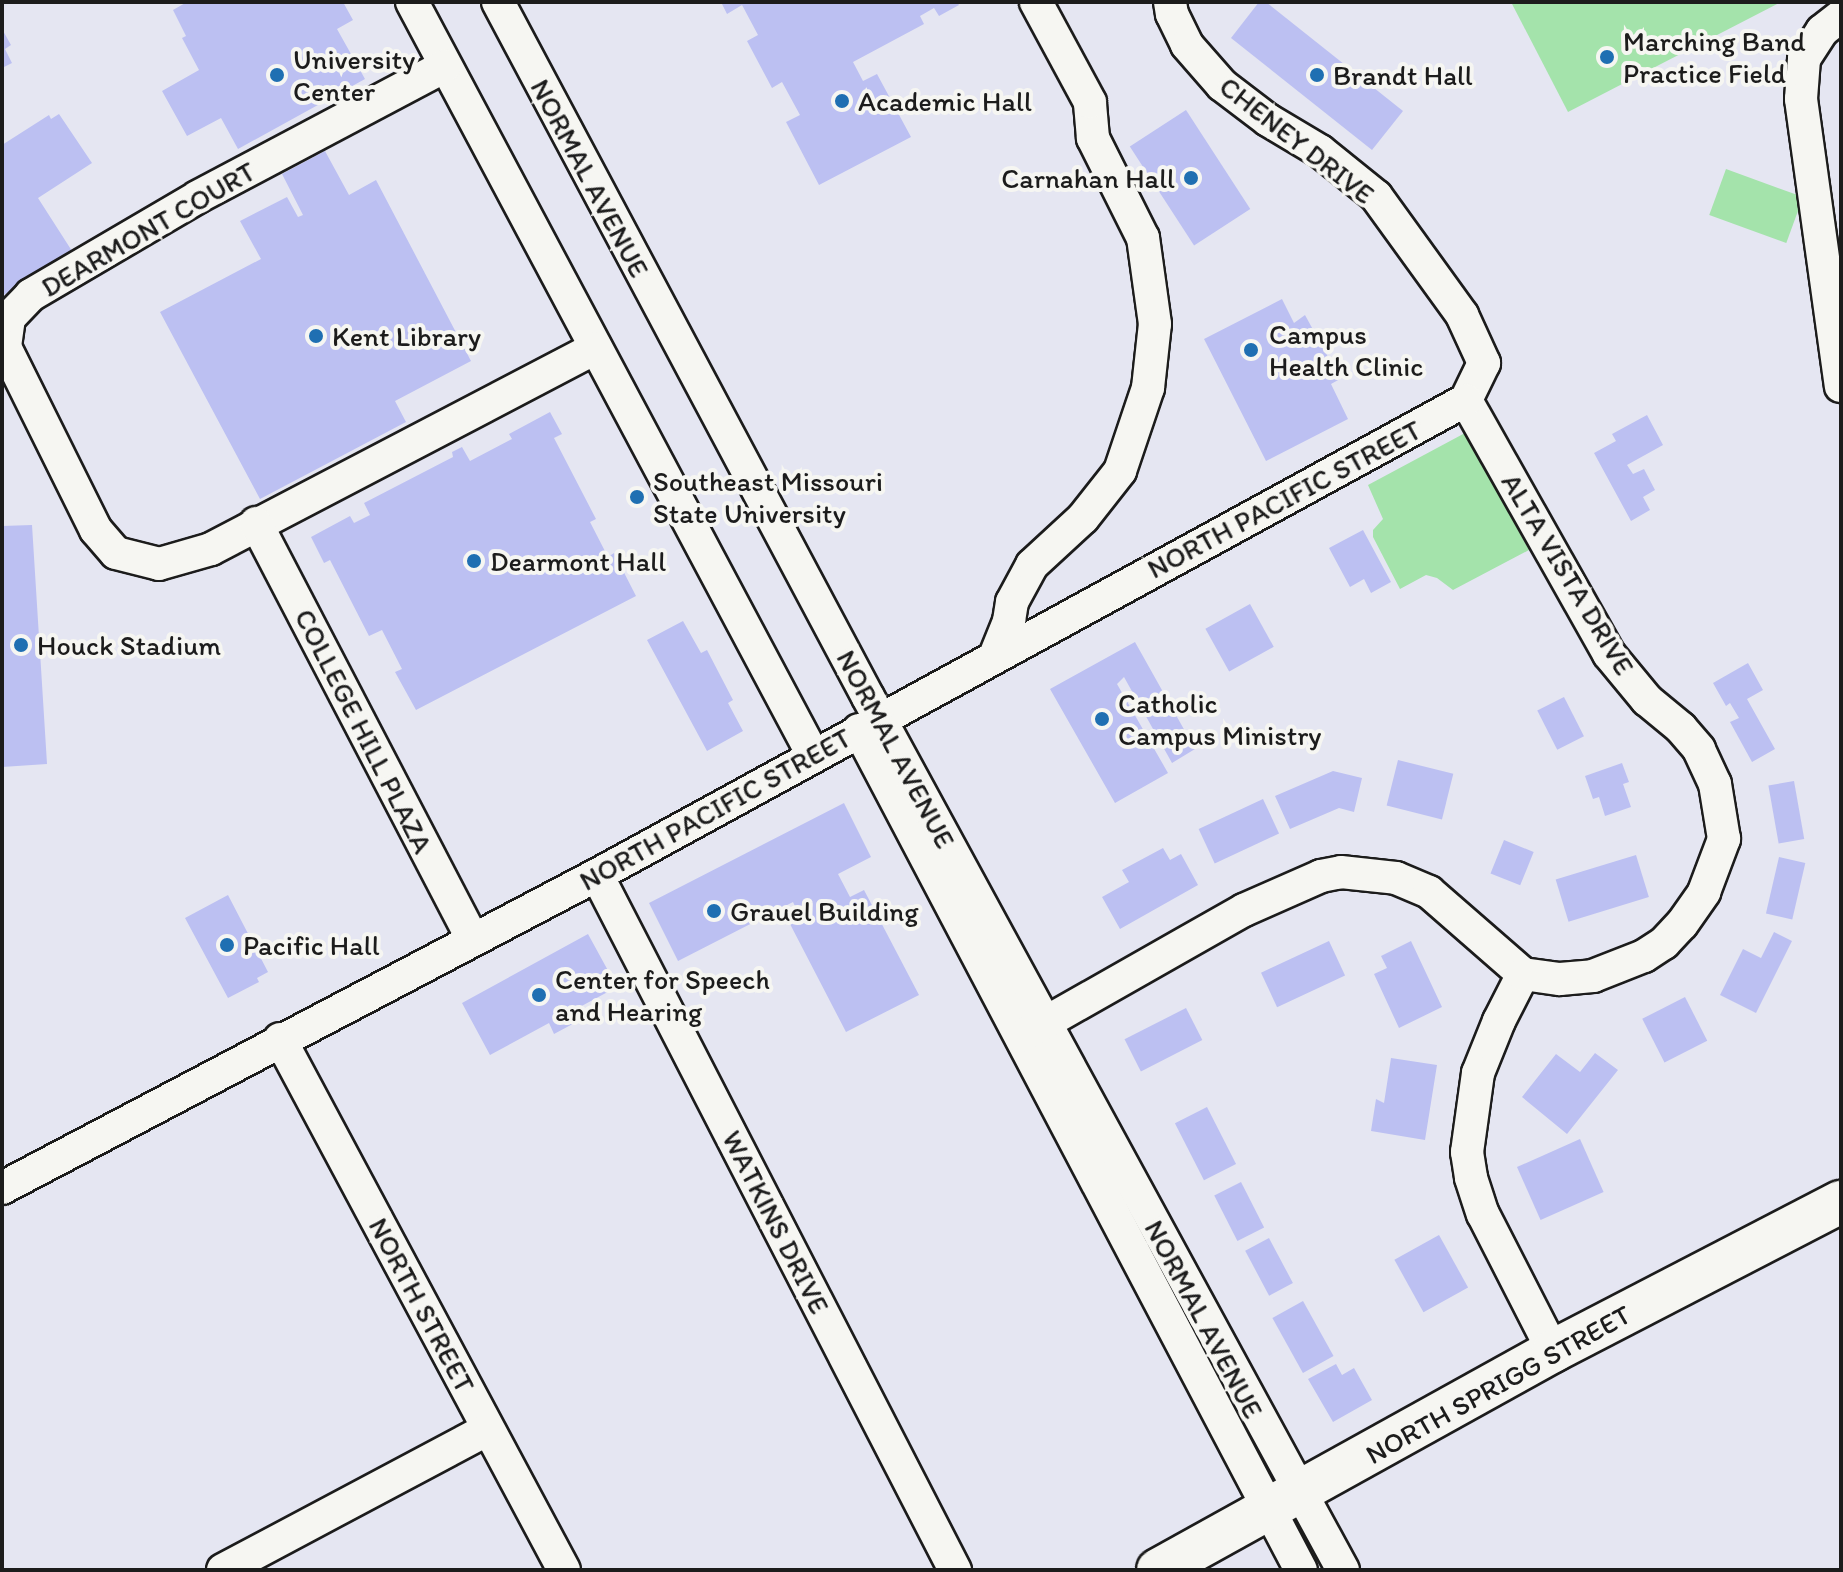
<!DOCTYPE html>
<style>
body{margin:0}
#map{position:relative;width:1843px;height:1572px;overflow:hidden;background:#e5e6f2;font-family:Itim,sans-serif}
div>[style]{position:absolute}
.green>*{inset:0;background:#a4e3ab;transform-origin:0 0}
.building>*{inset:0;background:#bcc0f2;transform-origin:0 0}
.roads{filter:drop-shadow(2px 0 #1c1c1c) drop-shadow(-2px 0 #1c1c1c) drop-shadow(0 2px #1c1c1c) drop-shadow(0 -2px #1c1c1c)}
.minor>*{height:32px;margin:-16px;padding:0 16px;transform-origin:16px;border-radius:16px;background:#f6f6f2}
.major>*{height:42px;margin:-21px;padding:0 21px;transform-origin:21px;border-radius:21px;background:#f6f6f2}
.dots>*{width:22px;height:22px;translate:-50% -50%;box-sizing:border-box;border:4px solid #f6f6f2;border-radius:50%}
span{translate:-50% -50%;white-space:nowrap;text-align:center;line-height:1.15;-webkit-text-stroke:8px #f6f6f2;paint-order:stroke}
.poi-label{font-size:28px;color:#1c1c1c}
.left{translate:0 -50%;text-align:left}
.right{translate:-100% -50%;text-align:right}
.street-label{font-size:28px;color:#1c1c1c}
.frame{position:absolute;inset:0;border:4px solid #1c1c1c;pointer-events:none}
</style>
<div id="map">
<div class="green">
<i style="clip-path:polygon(1511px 2px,1781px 2px,1568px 112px)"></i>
<i style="left:1726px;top:169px;width:82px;height:49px;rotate:20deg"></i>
<i style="clip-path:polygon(1465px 433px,1529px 550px,1453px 590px,1437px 578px,1426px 575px,1400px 589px,1373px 537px,1373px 530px,1383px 519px,1368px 485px)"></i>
</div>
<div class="building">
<i style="clip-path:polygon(187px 2px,343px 2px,353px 20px,337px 29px,365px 79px,238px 149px,221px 118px,187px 136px,162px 91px,199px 70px,182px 38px,186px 36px,173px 10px)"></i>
<i style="clip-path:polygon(721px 2px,957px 2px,959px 5px,939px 16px,934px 8px,920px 16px,924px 24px,853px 62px,863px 81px,877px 74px,911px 137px,819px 185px,786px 122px,800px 115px,782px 82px,772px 88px,747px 41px,758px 35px,742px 5px,727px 14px)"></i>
<i style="clip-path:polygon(1259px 2px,1266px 2px,1403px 111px,1372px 150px,1231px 38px)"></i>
<i style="clip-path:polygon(2px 29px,11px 45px,5px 49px,12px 63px,2px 68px)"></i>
<i style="left:1186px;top:110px;width:118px;height:67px;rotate:57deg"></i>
<i style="clip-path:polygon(59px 114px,92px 163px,38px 198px,72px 251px,2px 296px,2px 145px,49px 115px,51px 119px)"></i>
<i style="clip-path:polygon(325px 151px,349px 195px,376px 180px,471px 361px,395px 401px,406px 422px,260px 499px,160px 312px,261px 259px,240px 221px,287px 197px,298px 217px,303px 215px,282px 174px)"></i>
<i style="clip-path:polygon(1282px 299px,1294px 323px,1305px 315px,1340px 379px,1331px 384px,1348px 419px,1266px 461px,1204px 339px)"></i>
<i style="clip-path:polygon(550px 412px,562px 434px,554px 438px,596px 519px,590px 522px,608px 557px,614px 553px,636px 596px,416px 710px,395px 672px,402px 669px,382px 630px,369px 636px,330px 560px,324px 563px,311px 537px,350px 516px,354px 523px,370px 515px,364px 503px,453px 457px,452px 452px,462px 447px,470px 461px,512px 439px,509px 434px)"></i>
<i style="clip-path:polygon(1647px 415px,1663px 445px,1627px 465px,1633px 474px,1644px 469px,1655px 490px,1643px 497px,1650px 510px,1631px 521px,1594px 453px,1616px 441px,1612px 434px)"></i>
<i style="clip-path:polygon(32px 525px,47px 764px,2px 767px,2px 526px)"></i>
<i style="clip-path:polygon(1363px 530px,1391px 582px,1371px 593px,1364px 579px,1350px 587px,1329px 548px)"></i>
<i style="left:1250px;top:604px;width:49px;height:51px;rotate:61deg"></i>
<i style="clip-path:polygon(683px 621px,701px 653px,707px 650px,733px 700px,728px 703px,743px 731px,707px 751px,647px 640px)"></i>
<i style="clip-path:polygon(1135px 642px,1195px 749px,1172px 763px,1124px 677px,1117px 684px,1168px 773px,1115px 803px,1050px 689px)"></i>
<i style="clip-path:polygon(1748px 663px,1763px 690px,1747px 699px,1775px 749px,1752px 762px,1730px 722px,1739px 718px,1730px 703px,1726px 706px,1713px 683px)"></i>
<i style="left:1564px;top:697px;width:44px;height:30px;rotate:63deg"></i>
<i style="left:1398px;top:760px;width:57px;height:47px;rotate:14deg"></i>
<i style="clip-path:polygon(1622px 763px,1629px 782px,1623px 784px,1631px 807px,1605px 816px,1599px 797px,1593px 799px,1585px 776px)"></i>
<i style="clip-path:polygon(1333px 771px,1362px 778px,1354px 812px,1339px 808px,1290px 829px,1275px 796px)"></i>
<i style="left:1794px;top:781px;width:59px;height:26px;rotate:80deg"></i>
<i style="left:1263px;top:799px;width:38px;height:71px;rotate:65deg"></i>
<i style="clip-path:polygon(844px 803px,871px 857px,838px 874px,850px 897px,864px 890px,919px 995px,846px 1032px,790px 924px,801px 919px,793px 902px,678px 961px,649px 903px)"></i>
<i style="left:1504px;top:840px;width:32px;height:36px;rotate:22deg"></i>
<i style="clip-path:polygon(1163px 848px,1170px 860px,1181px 854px,1198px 885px,1120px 929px,1102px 897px,1129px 882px,1122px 870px)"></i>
<i style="left:1636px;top:855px;width:44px;height:84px;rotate:73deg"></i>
<i style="left:1779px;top:857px;width:27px;height:58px;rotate:13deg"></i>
<i style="clip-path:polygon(228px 895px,268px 972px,257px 978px,259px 982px,228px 998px,185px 918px)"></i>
<i style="clip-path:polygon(1774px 932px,1792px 941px,1756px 1013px,1720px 995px,1743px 949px,1761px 958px)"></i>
<i style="clip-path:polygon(588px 934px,617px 987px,576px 1009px,582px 1019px,554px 1034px,549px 1023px,490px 1055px,462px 1003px)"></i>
<i style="left:1329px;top:941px;width:38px;height:75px;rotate:65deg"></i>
<i style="clip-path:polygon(1411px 941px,1442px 1007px,1399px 1028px,1374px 974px,1387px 968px,1381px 956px)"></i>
<i style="left:1685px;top:997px;width:49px;height:48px;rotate:63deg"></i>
<i style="left:1186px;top:1008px;width:36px;height:69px;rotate:63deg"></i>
<i style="clip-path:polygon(1595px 1053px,1618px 1070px,1567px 1134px,1522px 1097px,1556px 1054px,1580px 1072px)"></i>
<i style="clip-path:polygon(1391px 1058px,1437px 1065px,1425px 1140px,1371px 1131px,1376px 1099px,1384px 1103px)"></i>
<i style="left:1207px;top:1107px;width:64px;height:36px;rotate:63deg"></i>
<i style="left:1580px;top:1139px;width:58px;height:69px;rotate:66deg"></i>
<i style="left:1241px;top:1182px;width:51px;height:30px;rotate:63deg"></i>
<i style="left:1439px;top:1235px;width:60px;height:51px;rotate:61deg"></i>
<i style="left:1269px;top:1238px;width:51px;height:27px;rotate:62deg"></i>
<i style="left:1303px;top:1301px;width:63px;height:35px;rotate:61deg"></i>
<i style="clip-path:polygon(1336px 1364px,1342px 1375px,1354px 1368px,1372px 1400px,1333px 1422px,1308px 1379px)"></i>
</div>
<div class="roads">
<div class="minor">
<i style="left:412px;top:2px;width:853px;rotate:61.96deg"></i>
<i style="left:498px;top:2px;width:787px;rotate:61.97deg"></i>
<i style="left:868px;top:697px;width:994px;rotate:61.45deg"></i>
<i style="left:1170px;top:2px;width:12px;rotate:81deg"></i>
<i style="left:1172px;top:14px;width:34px;rotate:64deg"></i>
<i style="left:1187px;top:45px;width:53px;rotate:48.8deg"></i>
<i style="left:1222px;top:85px;width:58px;rotate:37.3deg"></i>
<i style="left:1268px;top:120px;width:61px;rotate:30.8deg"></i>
<i style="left:1320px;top:151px;width:72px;rotate:38.8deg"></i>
<i style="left:1376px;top:196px;width:147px;rotate:54.1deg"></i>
<i style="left:1462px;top:315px;width:53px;rotate:65.4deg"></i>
<i style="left:1484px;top:363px;width:41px;rotate:115.9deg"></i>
<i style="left:1841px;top:16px;width:24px;rotate:142deg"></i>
<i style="left:1822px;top:31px;width:33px;rotate:123deg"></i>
<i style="left:1804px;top:59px;width:40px;rotate:94.3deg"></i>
<i style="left:1801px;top:99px;width:290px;rotate:82.1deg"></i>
<i style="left:445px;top:66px;width:280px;rotate:152.1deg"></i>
<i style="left:198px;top:197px;width:194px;rotate:149.6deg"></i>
<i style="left:31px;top:295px;width:32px;rotate:134deg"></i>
<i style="left:9px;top:318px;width:29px;rotate:98deg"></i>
<i style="left:5px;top:347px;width:204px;rotate:63.6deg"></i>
<i style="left:96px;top:530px;width:30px;rotate:49deg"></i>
<i style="left:116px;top:553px;width:44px;rotate:14.3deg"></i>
<i style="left:159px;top:564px;width:54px;rotate:-16.1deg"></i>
<i style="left:211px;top:549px;width:434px;rotate:-27.6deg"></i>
<i style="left:256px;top:523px;width:468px;rotate:62.5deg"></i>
<i style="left:995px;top:656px;width:38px;rotate:-68deg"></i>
<i style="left:1009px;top:621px;width:19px;rotate:-81deg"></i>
<i style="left:1012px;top:602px;width:42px;rotate:-61.6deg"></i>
<i style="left:1032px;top:565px;width:69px;rotate:-42.7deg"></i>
<i style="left:1083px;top:518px;width:60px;rotate:-51.8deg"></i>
<i style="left:1120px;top:471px;width:88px;rotate:-71.4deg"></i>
<i style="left:1148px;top:388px;width:64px;rotate:-83.8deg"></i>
<i style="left:1155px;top:324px;width:87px;rotate:-97.9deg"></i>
<i style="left:1143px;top:238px;width:112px;rotate:-116.6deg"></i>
<i style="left:1093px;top:138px;width:36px;rotate:-95deg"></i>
<i style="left:1090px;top:102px;width:114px;rotate:-118.4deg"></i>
<i style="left:859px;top:730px;width:949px;rotate:62.25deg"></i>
<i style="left:597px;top:875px;width:782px;rotate:62.75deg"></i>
<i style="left:1523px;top:974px;width:53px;rotate:117.1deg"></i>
<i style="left:1499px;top:1021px;width:56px;rotate:112deg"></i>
<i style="left:1478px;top:1073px;width:80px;rotate:97.9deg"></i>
<i style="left:1467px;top:1152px;width:26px;rotate:81deg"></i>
<i style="left:1471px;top:1178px;width:38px;rotate:72deg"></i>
<i style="left:1483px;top:1214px;width:154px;rotate:62.9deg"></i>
<i style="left:1022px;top:1036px;width:255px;rotate:-29.6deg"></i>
<i style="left:1244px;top:910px;width:84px;rotate:-23.8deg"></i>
<i style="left:1321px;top:876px;width:20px;rotate:-11deg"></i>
<i style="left:1341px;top:872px;width:55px;rotate:6.2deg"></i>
<i style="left:1396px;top:878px;width:36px;rotate:23deg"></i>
<i style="left:1429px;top:892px;width:125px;rotate:41.1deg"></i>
<i style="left:1523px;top:974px;width:37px;rotate:8deg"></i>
<i style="left:1560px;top:979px;width:33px;rotate:-5deg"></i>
<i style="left:1593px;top:976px;width:55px;rotate:-21.4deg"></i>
<i style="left:1644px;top:956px;width:24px;rotate:-33deg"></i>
<i style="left:1664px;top:943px;width:26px;rotate:-47deg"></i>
<i style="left:1682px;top:924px;width:39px;rotate:-55deg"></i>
<i style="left:1704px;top:892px;width:57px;rotate:-69.3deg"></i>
<i style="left:1724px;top:839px;width:56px;rotate:-99.3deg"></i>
<i style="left:1715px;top:784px;width:38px;rotate:-115deg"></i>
<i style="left:1699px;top:749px;width:28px;rotate:-131deg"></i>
<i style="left:1681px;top:728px;width:44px;rotate:-140.5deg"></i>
<i style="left:1647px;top:700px;width:60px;rotate:-129.6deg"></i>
<i style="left:1609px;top:654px;width:291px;rotate:-119.4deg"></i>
<i style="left:280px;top:1039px;width:602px;rotate:61.86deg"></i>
<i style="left:2px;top:1188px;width:672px;rotate:-27.75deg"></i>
<i style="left:597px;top:875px;width:990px;rotate:-28.66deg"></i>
<i style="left:223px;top:1570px;width:300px;rotate:-28deg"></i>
</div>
<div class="major">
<i style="left:1158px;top:1570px;width:452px;rotate:-29deg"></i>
<i style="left:1553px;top:1351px;width:324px;rotate:-27.4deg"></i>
</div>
</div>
<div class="dots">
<i style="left:1607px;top:57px;background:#1f6fb2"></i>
<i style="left:277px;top:75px;background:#1f6fb2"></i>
<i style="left:1317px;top:75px;background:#1f6fb2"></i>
<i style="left:842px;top:101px;background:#1f6fb2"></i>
<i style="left:1191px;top:178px;background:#1f6fb2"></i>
<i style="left:316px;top:336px;background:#1f6fb2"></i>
<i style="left:1251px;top:350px;background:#1f6fb2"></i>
<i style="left:637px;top:497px;background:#1f6fb2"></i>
<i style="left:474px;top:561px;background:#1f6fb2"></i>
<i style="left:21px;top:645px;background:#1f6fb2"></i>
<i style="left:1102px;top:719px;background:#1f6fb2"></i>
<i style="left:714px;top:911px;background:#1f6fb2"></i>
<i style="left:227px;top:945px;background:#1f6fb2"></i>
<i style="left:539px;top:995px;background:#1f6fb2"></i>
</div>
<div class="poi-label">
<span class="left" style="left:1623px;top:57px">Marching Band<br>Practice Field</span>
<span class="left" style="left:293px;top:75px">University<br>Center</span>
<span class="left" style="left:1333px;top:75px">Brandt Hall</span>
<span class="left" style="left:858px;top:101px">Academic Hall</span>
<span class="right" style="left:1175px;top:178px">Carnahan Hall</span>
<span class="left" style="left:1269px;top:350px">Campus<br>Health Clinic</span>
<span class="left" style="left:332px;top:336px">Kent Library</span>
<span class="left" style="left:653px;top:497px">Southeast Missouri<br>State University</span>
<span class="left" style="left:490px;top:561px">Dearmont Hall</span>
<span class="left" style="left:37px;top:645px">Houck Stadium</span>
<span class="left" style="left:1118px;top:719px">Catholic<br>Campus Ministry</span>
<span class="left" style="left:730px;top:911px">Grauel Building</span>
<span class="left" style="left:243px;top:945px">Pacific Hall</span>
<span class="left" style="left:555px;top:995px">Center for Speech<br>and Hearing</span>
</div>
<div class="street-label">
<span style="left:1297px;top:140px;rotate:38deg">CHENEY DRIVE</span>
<span style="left:590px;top:178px;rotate:62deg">NORMAL AVENUE</span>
<span style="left:148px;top:229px;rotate:-30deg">DEARMONT COURT</span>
<span style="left:1284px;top:499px;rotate:-28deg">NORTH PACIFIC STREET</span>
<span style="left:1568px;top:574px;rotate:59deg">ALTA VISTA DRIVE</span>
<span style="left:364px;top:731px;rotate:63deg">COLLEGE HILL PLAZA</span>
<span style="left:896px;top:749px;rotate:62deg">NORMAL AVENUE</span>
<span style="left:715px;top:809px;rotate:-29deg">NORTH PACIFIC STREET</span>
<span style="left:776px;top:1222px;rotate:63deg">WATKINS DRIVE</span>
<span style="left:422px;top:1305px;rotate:62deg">NORTH STREET</span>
<span style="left:1204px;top:1319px;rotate:62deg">NORMAL AVENUE</span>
<span style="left:1498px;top:1384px;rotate:-29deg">NORTH SPRIGG STREET</span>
</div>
<div class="frame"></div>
</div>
